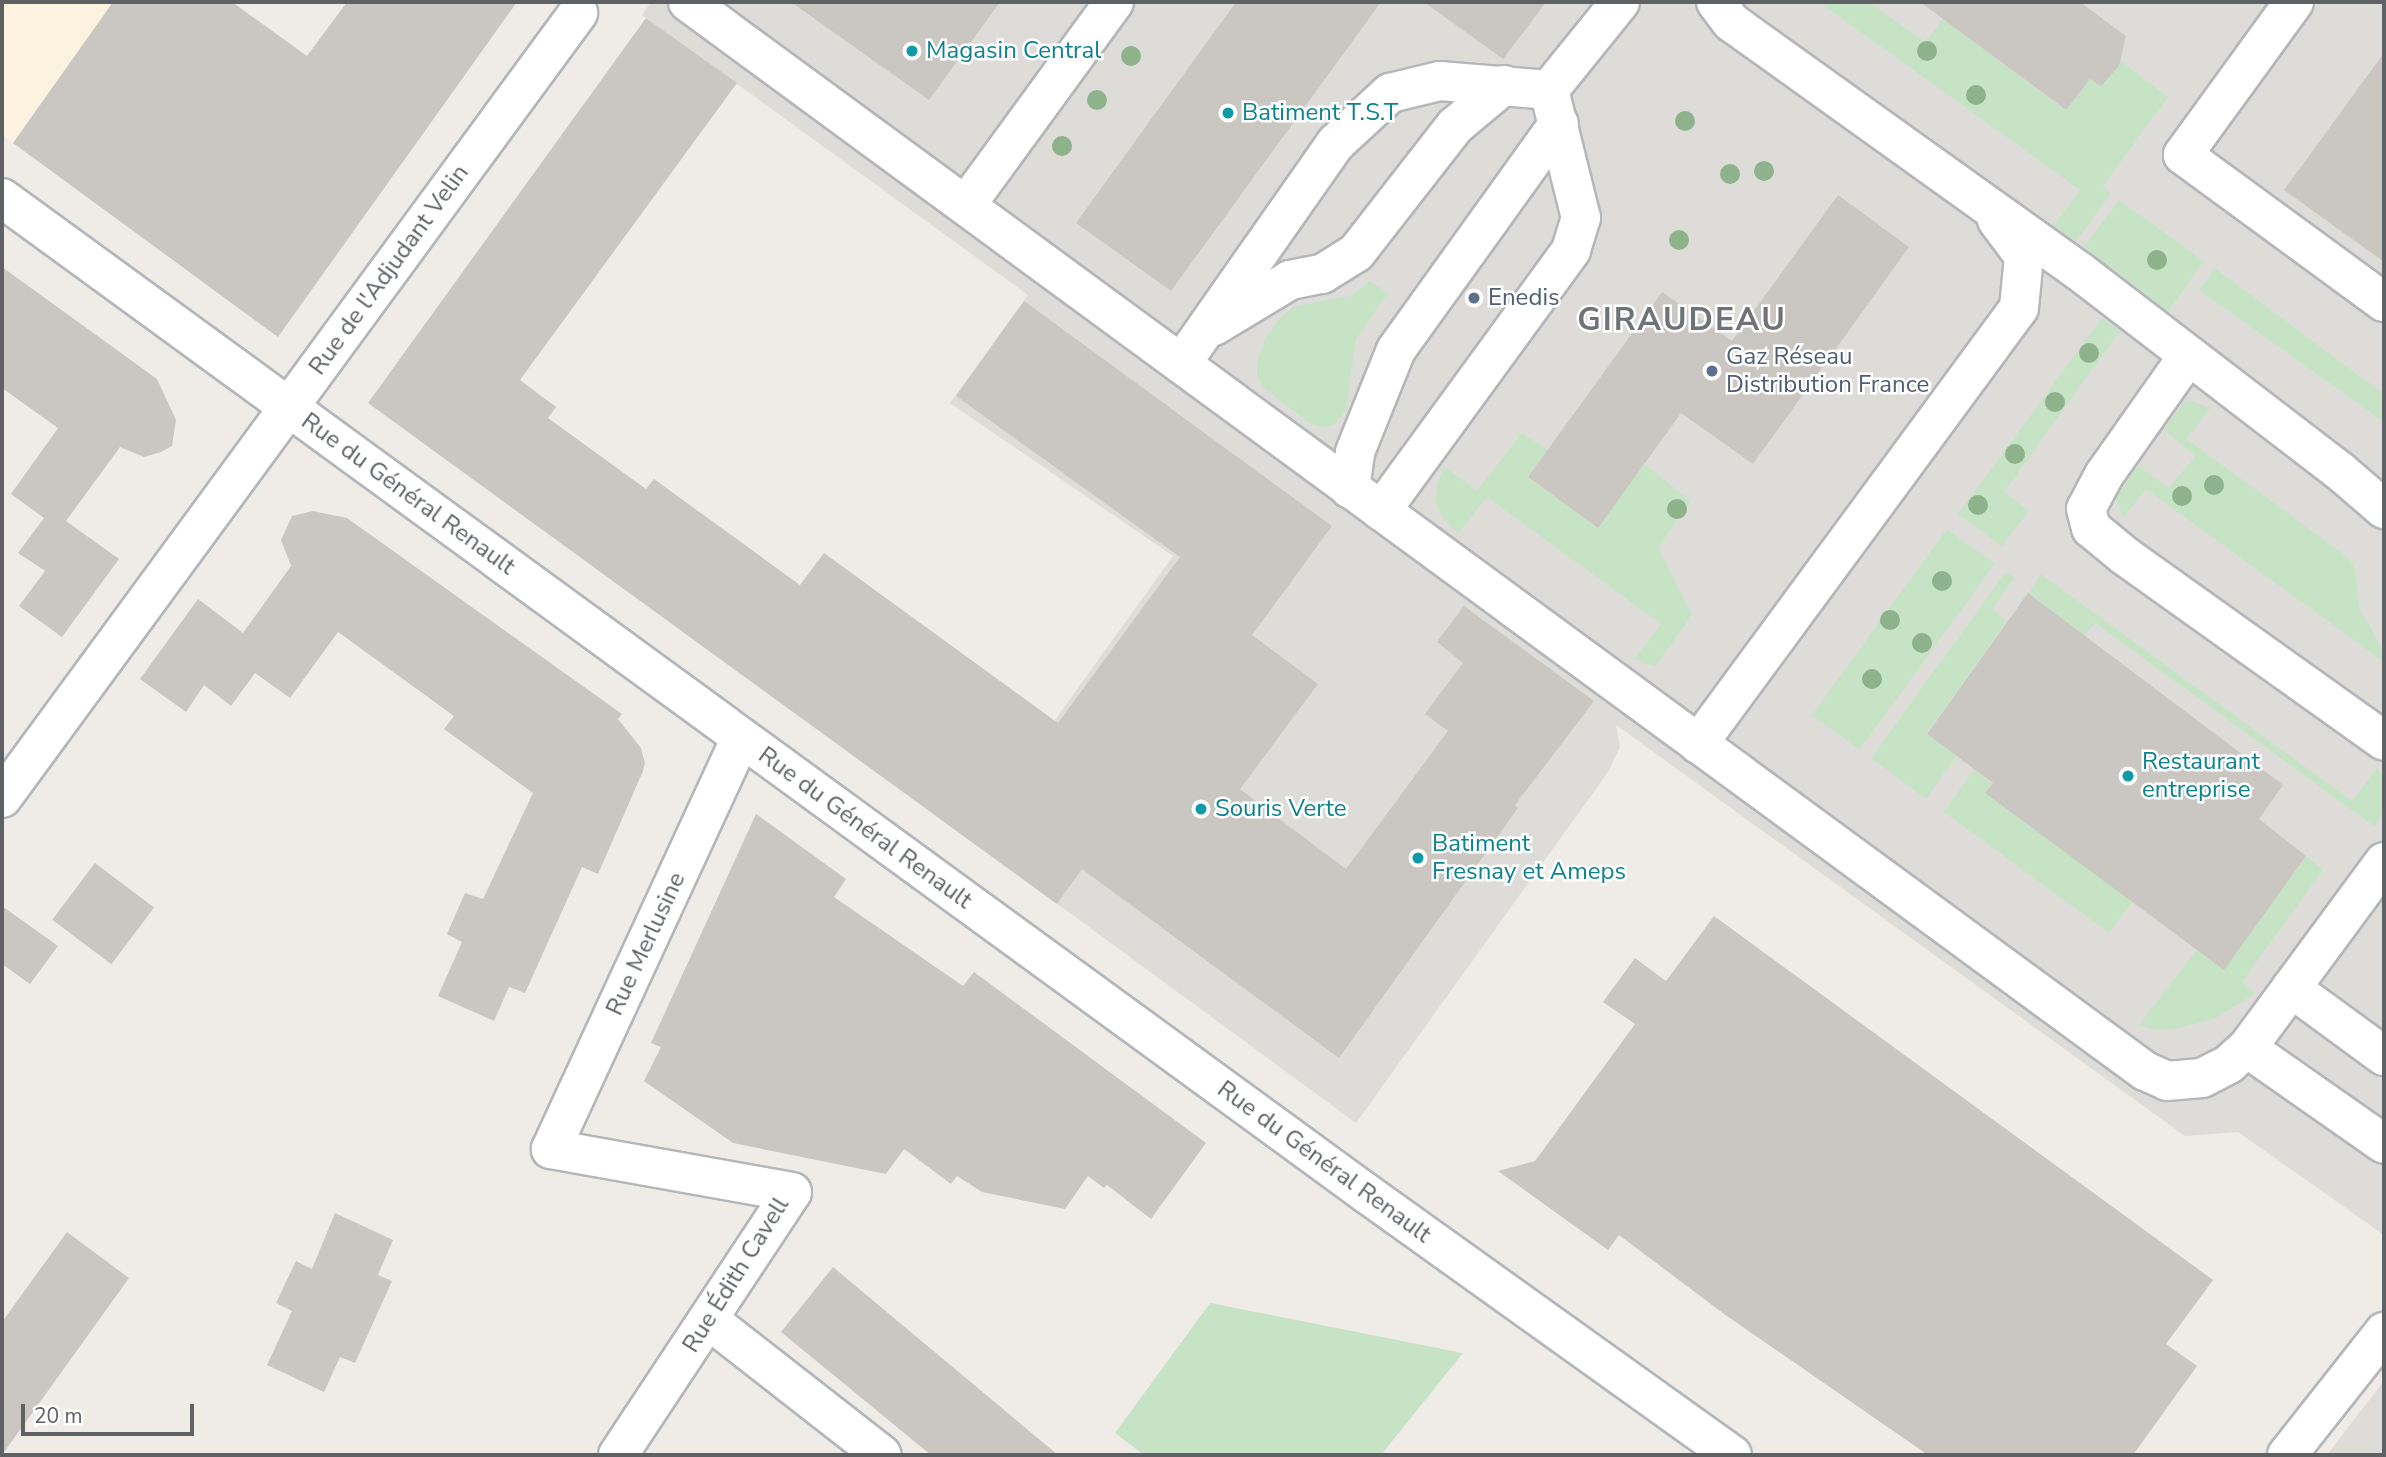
<!DOCTYPE html>
<meta charset="utf-8">
<style>
body{margin:0}
#map{position:relative;width:2386px;height:1457px;overflow:hidden;background:#efece7;font-family:"Nunito Sans",sans-serif}
div>[style]{position:absolute}
.commercial>*{inset:0;background:#fbf3e0}
.industrial>*{inset:0;background:#dedcd9}
.green>*{inset:0;background:#c7e3c6;transform-origin:0 0}
.building>*{inset:0;background:#cac7c3;transform-origin:0 0}
.roads{filter:drop-shadow(2px 0 #b4b7ba) drop-shadow(-2px 0 #b4b7ba) drop-shadow(0 2px #b4b7ba) drop-shadow(0 -2px #b4b7ba)}
.minor>*{height:38px;margin:-19px;padding:0 19px;transform-origin:19px;border-radius:19px;background:#fff}
.trees>*{width:20px;height:20px;margin:-10px;border-radius:50%;background:#8eb28b}
.dots>*{width:19px;height:19px;translate:-50% -50%;box-sizing:border-box;border:4px solid #fff;border-radius:50%}
span{translate:-50% -50%;white-space:nowrap;text-align:center;line-height:1.15;-webkit-text-stroke:5px #fff;paint-order:stroke}
.culture-label{font-size:24px;color:#0d838f}
.left{translate:0 -50%;text-align:left}
.street-label{font-size:24px;color:#5e6265}
.service-label{font-size:24px;color:#4e5e75}
.district-label{font-size:32px;color:#6f7377;font-weight:700;letter-spacing:2px}
.frame{position:absolute;inset:0;border:4px solid #5e6265;pointer-events:none}
.scale{position:absolute;left:21px;top:1404px;width:173px;height:32px;box-sizing:border-box;border:4px solid #5e6265;border-top:0;padding-left:9px;font-size:21px;line-height:24px;white-space:nowrap;color:#5e6265;-webkit-text-stroke:5px #fff;paint-order:stroke}
</style>
<div id="map">
<div class="commercial">
<i style="clip-path:polygon(2px 2px,113px 2px,13px 143px,2px 135px)"></i>
</div>
<div class="industrial">
<i style="clip-path:polygon(651px 2px,2384px 2px,2384px 1235px,2238px 1132px,2185px 1136px,1616px 725px,1620px 747px,1608px 772px,1356px 1123px,969px 839px,1173px 556px,950px 403px,1028px 295px,642px 15px)"></i>
<i style="clip-path:polygon(2384px 1381px,2384px 1455px,2327px 1455px,2359px 1413px)"></i>
</div>
<div class="green">
<i style="clip-path:polygon(1819px 2px,1869px 2px,1925px 42px,1943px 19px,2065px 110px,2090px 79px,2100px 85px,2114px 72px,2120px 60px,2168px 97px,2103px 186px,2111px 193px,2076px 241px,2053px 226px,2080px 190px)"></i>
<i style="clip-path:polygon(2119px 200px,2204px 261px,2167px 313px,2131px 282px,2084px 247px)"></i>
<i style="clip-path:polygon(2215px 268px,2384px 394px,2384px 422px,2199px 290px)"></i>
<i style="clip-path:polygon(1370px 281px,1388px 293px,1356px 339px,1346px 410px,1335px 424px,1324px 428px,1312px 425px,1265px 389px,1257px 378px,1257px 362px,1265px 339px,1278px 320px,1295px 306px,1353px 295px)"></i>
<i style="clip-path:polygon(2102px 318px,2120px 331px,2004px 492px,2029px 511px,2002px 546px,1958px 514px)"></i>
<i style="clip-path:polygon(2193px 401px,2210px 408px,2187px 439px,2346px 556px,2354px 565px,2360px 608px,2384px 653px,2384px 662px,2146px 489px,2123px 518px,2116px 498px,2138px 466px,2169px 488px,2195px 456px,2164px 430px,2184px 402px)"></i>
<i style="clip-path:polygon(1522px 433px,1548px 450px,1528px 478px,1598px 527px,1644px 464px,1691px 501px,1658px 547px,1692px 615px,1655px 667px,1635px 659px,1661px 624px,1487px 497px,1458px 534px,1442px 517px,1436px 502px,1437px 485px,1444px 466px,1477px 491px)"></i>
<i style="left:1947px;top:529px;width:59px;height:230px;rotate:36deg"></i>
<i style="clip-path:polygon(2006px 572px,2014px 578px,1992px 609px,2007px 621px,1927px 733px,1956px 756px,1926px 799px,1871px 758px)"></i>
<i style="clip-path:polygon(2041px 574px,2352px 801px,2377px 768px,2384px 777px,2384px 809px,2375px 827px,2095px 623px,2084px 636px,2028px 593px)"></i>
<i style="clip-path:polygon(1974px 769px,2132px 902px,2109px 933px,1944px 812px)"></i>
<i style="clip-path:polygon(2306px 856px,2323px 870px,2242px 982px,2256px 993px,2216px 1018px,2180px 1028px,2156px 1030px,2139px 1025px,2197px 949px,2224px 969px)"></i>
<i style="clip-path:polygon(1210px 1303px,1463px 1353px,1381px 1455px,1144px 1455px,1115px 1433px)"></i>
</div>
<div class="building">
<i style="clip-path:polygon(113px 2px,232px 2px,307px 56px,347px 2px,517px 2px,278px 337px,13px 143px)"></i>
<i style="clip-path:polygon(791px 2px,1000px 2px,929px 100px)"></i>
<i style="clip-path:polygon(1236px 2px,1381px 2px,1171px 291px,1076px 223px)"></i>
<i style="clip-path:polygon(1424px 2px,1546px 2px,1503px 59px)"></i>
<i style="clip-path:polygon(1920px 2px,2080px 2px,2126px 36px,2119px 66px,2101px 86px,2090px 79px,2066px 110px)"></i>
<i style="clip-path:polygon(646px 18px,737px 83px,520px 380px,556px 407px,548px 418px,646px 489px,654px 479px,800px 585px,824px 553px,1058px 723px,1180px 557px,956px 396px,1024px 301px,1332px 526px,1252px 635px,1318px 684px,1240px 789px,1346px 869px,1448px 731px,1425px 714px,1463px 663px,1437px 642px,1464px 606px,1594px 701px,1515px 805px,1518px 808px,1339px 1058px,1082px 869px,1057px 904px,368px 403px)"></i>
<i style="clip-path:polygon(2384px 53px,2384px 262px,2284px 190px)"></i>
<i style="clip-path:polygon(1838px 195px,1909px 247px,1753px 464px,1681px 413px,1598px 528px,1528px 477px,1662px 292px,1732px 341px)"></i>
<i style="clip-path:polygon(2px 267px,157px 379px,176px 420px,172px 446px,161px 452px,144px 457px,120px 447px,66px 521px,119px 559px,62px 637px,19px 606px,45px 571px,18px 553px,44px 518px,11px 494px,58px 428px,2px 388px)"></i>
<i style="clip-path:polygon(313px 511px,347px 518px,622px 714px,618px 719px,641px 748px,645px 763px,643px 771px,598px 874px,582px 867px,525px 993px,509px 987px,494px 1021px,438px 996px,462px 942px,447px 934px,465px 893px,483px 899px,533px 793px,444px 729px,454px 716px,338px 632px,290px 698px,255px 673px,231px 706px,204px 685px,186px 712px,140px 679px,198px 599px,243px 633px,291px 566px,281px 540px,292px 516px)"></i>
<i style="clip-path:polygon(2028px 593px,2283px 785px,2259px 819px,2306px 856px,2224px 970px,1985px 793px,1993px 783px,1927px 734px)"></i>
<i style="clip-path:polygon(756px 814px,846px 879px,834px 897px,963px 986px,974px 972px,1206px 1143px,1151px 1219px,1107px 1185px,1104px 1188px,1088px 1176px,1065px 1209px,982px 1192px,957px 1176px,951px 1184px,904px 1149px,886px 1174px,733px 1143px,644px 1081px,661px 1047px,651px 1043px)"></i>
<i style="left:95px;top:863px;width:74px;height:71px;rotate:37deg"></i>
<i style="clip-path:polygon(2px 906px,58px 946px,30px 984px,2px 964px)"></i>
<i style="clip-path:polygon(1714px 916px,2213px 1280px,2166px 1344px,2197px 1366px,2133px 1455px,1928px 1455px,1724px 1314px,1619px 1235px,1608px 1250px,1498px 1171px,1535px 1161px,1635px 1024px,1603px 1002px,1635px 958px,1666px 981px)"></i>
<i style="clip-path:polygon(335px 1213px,393px 1240px,378px 1275px,392px 1281px,355px 1363px,340px 1357px,324px 1392px,267px 1365px,292px 1311px,276px 1303px,296px 1261px,312px 1269px)"></i>
<i style="clip-path:polygon(67px 1232px,129px 1278px,2px 1455px,2px 1322px)"></i>
<i style="clip-path:polygon(833px 1267px,1058px 1455px,931px 1455px,781px 1332px)"></i>
</div>
<div class="roads">
<div class="minor">
<i style="left:688px;top:2px;width:1807px;rotate:36.27deg"></i>
<i style="left:2145px;top:1071px;width:24px;rotate:24deg"></i>
<i style="left:2167px;top:1081px;width:35px;rotate:-5deg"></i>
<i style="left:2202px;top:1078px;width:30px;rotate:-27deg"></i>
<i style="left:2229px;top:1064px;width:24px;rotate:-42deg"></i>
<i style="left:2247px;top:1048px;width:231px;rotate:-53.6deg"></i>
<i style="left:1716px;top:2px;width:25px;rotate:53deg"></i>
<i style="left:1731px;top:22px;width:428px;rotate:35.6deg"></i>
<i style="left:2079px;top:271px;width:330px;rotate:37.5deg"></i>
<i style="left:2341px;top:472px;width:57px;rotate:40.7deg"></i>
<i style="left:2294px;top:2px;width:189px;rotate:126deg"></i>
<i style="left:2183px;top:155px;width:249px;rotate:36.2deg"></i>
<i style="left:2px;top:198px;width:1688px;rotate:36.11deg"></i>
<i style="left:1366px;top:1193px;width:450px;rotate:35.6deg"></i>
<i style="left:966px;top:205px;width:251px;rotate:-53.9deg"></i>
<i style="left:1214px;top:326px;width:89px;rotate:-31.2deg"></i>
<i style="left:1290px;top:280px;width:33px;rotate:-11deg"></i>
<i style="left:1322px;top:274px;width:40px;rotate:-32deg"></i>
<i style="left:1356px;top:253px;width:161px;rotate:-52.1deg"></i>
<i style="left:1455px;top:126px;width:64px;rotate:-39.9deg"></i>
<i style="left:2188px;top:356px;width:146px;rotate:125.2deg"></i>
<i style="left:2104px;top:475px;width:38px;rotate:118deg"></i>
<i style="left:2086px;top:509px;width:20px;rotate:75deg"></i>
<i style="left:2091px;top:528px;width:44px;rotate:39.5deg"></i>
<i style="left:2125px;top:556px;width:318px;rotate:35.5deg"></i>
<i style="left:1181px;top:364px;width:270px;rotate:-55deg"></i>
<i style="left:1336px;top:143px;width:74px;rotate:-42.8deg"></i>
<i style="left:1390px;top:93px;width:51px;rotate:-13.5deg"></i>
<i style="left:1440px;top:81px;width:109px;rotate:4.7deg"></i>
<i style="left:1350px;top:489px;width:37px;rotate:-82deg"></i>
<i style="left:1355px;top:452px;width:110px;rotate:-68.1deg"></i>
<i style="left:1396px;top:350px;width:279px;rotate:-54.3deg"></i>
<i style="left:1381px;top:511px;width:323px;rotate:-53.9deg"></i>
<i style="left:1571px;top:250px;width:34px;rotate:-73deg"></i>
<i style="left:1581px;top:218px;width:132px;rotate:-104deg"></i>
<i style="left:1549px;top:90px;width:113px;rotate:-51.1deg"></i>
<i style="left:1698px;top:744px;width:541px;rotate:-53.64deg"></i>
<i style="left:2019px;top:308px;width:52px;rotate:-84.5deg"></i>
<i style="left:2024px;top:256px;width:45px;rotate:-126.9deg"></i>
<i style="left:2px;top:798px;width:974px;rotate:-53.73deg"></i>
<i style="left:2291px;top:988px;width:115px;rotate:36.2deg"></i>
<i style="left:2247px;top:1048px;width:167px;rotate:35deg"></i>
<i style="left:709px;top:1320px;width:219px;rotate:38deg"></i>
<i style="left:618px;top:1455px;width:315px;rotate:-56.5deg"></i>
<i style="left:792px;top:1192px;width:245px;rotate:-169.9deg"></i>
<i style="left:551px;top:1149px;width:453px;rotate:-65.2deg"></i>
<i style="left:2287px;top:1455px;width:157px;rotate:-51.7deg"></i>
</div>
</div>
<div class="trees">
<i style="left:1927px;top:51px"></i>
<i style="left:1131px;top:56px"></i>
<i style="left:1976px;top:95px"></i>
<i style="left:1097px;top:100px"></i>
<i style="left:1685px;top:121px"></i>
<i style="left:1062px;top:146px"></i>
<i style="left:1764px;top:171px"></i>
<i style="left:1730px;top:174px"></i>
<i style="left:1679px;top:240px"></i>
<i style="left:2157px;top:260px"></i>
<i style="left:2089px;top:353px"></i>
<i style="left:2055px;top:402px"></i>
<i style="left:2015px;top:454px"></i>
<i style="left:2214px;top:485px"></i>
<i style="left:2182px;top:496px"></i>
<i style="left:1978px;top:505px"></i>
<i style="left:1677px;top:509px"></i>
<i style="left:1942px;top:581px"></i>
<i style="left:1890px;top:620px"></i>
<i style="left:1922px;top:643px"></i>
<i style="left:1872px;top:679px"></i>
</div>
<div class="dots">
<i style="left:912px;top:51px;background:#0f9aa8"></i>
<i style="left:1228px;top:113px;background:#0f9aa8"></i>
<i style="left:1474px;top:298px;background:#5c6f8a"></i>
<i style="left:1712px;top:371px;background:#5c6f8a"></i>
<i style="left:2128px;top:776px;background:#0f9aa8"></i>
<i style="left:1201px;top:809px;background:#0f9aa8"></i>
<i style="left:1418px;top:858px;background:#0f9aa8"></i>
</div>
<div class="culture-label">
<span class="left" style="left:926px;top:51px">Magasin Central</span>
<span class="left" style="left:1242px;top:113px">Batiment T.S.T</span>
<span class="left" style="left:2142px;top:776px">Restaurant<br>entreprise</span>
<span class="left" style="left:1215px;top:809px">Souris Verte</span>
<span class="left" style="left:1432px;top:858px">Batiment<br>Fresnay et Ameps</span>
</div>
<div class="street-label">
<span style="left:389px;top:270px;rotate:-54deg">Rue de l'Adjudant Velin</span>
<span style="left:408px;top:494px;rotate:36deg">Rue du Général Renault</span>
<span style="left:865px;top:828px;rotate:36deg">Rue du Général Renault</span>
<span style="left:646px;top:944px;rotate:-65deg">Rue Merlusine</span>
<span style="left:1324px;top:1162px;rotate:36deg">Rue du Général Renault</span>
<span style="left:736px;top:1275px;rotate:-58deg">Rue Édith Cavell</span>
</div>
<div class="service-label">
<span class="left" style="left:1488px;top:298px">Enedis</span>
<span class="left" style="left:1726px;top:371px">Gaz Réseau<br>Distribution France</span>
</div>
<div class="district-label">
<span style="left:1682px;top:320px">GIRAUDEAU</span>
</div>
<div class="frame"></div>
<div class="scale">20 m</div>
</div>
